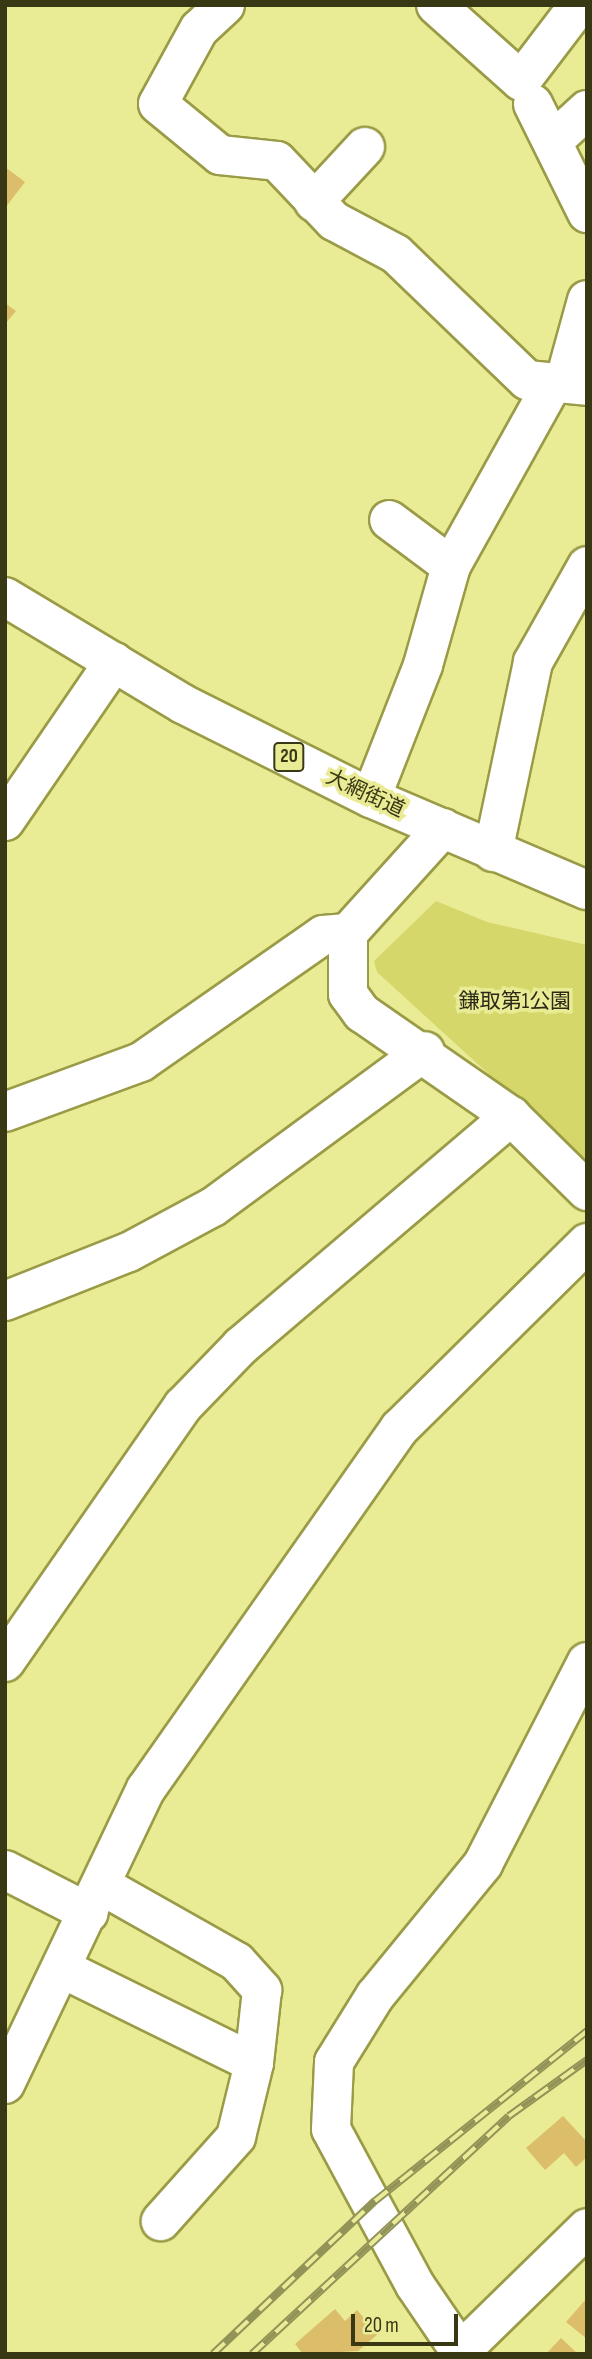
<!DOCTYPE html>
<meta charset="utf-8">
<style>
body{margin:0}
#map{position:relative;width:592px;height:2359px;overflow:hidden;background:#e9eb95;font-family:"Sofia Sans Condensed","Noto Sans JP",sans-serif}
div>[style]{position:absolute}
.green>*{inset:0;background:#d5d76b}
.building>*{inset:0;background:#dcbd6a}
.roads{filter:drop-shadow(2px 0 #9a9b46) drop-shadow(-2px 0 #9a9b46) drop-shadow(0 2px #9a9b46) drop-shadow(0 -2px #9a9b46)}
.minor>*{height:38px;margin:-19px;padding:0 19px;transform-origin:19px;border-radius:19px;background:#fff}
.major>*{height:38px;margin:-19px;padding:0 19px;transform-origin:19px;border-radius:19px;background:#fff}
.rail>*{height:8px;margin-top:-4px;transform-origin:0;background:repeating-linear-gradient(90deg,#e9eb95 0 16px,#929356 0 32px);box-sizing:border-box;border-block:2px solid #929356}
span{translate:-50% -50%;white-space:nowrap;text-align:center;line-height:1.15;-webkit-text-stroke:7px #e9eb95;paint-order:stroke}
.shield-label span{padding:2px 5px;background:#e9eb95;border:2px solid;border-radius:5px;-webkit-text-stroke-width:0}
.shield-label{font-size:19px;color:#383814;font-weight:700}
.street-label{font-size:21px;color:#383814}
.park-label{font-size:21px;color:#2a2a16}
.frame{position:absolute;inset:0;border:7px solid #383814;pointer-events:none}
.scale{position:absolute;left:351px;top:2314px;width:107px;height:32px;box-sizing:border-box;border:4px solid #383814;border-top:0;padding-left:9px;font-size:21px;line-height:24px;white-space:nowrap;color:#383814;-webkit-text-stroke:5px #e9eb95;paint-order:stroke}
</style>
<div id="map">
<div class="green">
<i style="clip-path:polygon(436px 901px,487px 922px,587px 945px,587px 1164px,377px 972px,374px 961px)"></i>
</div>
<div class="building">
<i style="clip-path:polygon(5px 167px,25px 182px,5px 208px)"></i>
<i style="clip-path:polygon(5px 303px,16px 311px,5px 324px)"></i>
<i style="clip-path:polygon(563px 2116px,587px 2142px,587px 2157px,576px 2167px,564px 2153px,545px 2170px,526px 2148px)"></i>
<i style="clip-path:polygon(587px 2298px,587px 2339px,566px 2322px)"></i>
<i style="clip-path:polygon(335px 2309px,345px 2321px,357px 2310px,378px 2334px,358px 2351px,303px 2354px,295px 2344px)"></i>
<i style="clip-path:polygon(561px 2338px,578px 2354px,546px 2354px)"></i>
</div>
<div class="roads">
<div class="minor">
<i style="left:225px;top:5px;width:35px;rotate:137deg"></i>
<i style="left:199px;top:29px;width:85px;rotate:118.7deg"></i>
<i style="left:158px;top:104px;width:80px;rotate:39.4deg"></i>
<i style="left:220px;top:155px;width:57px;rotate:6deg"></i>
<i style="left:277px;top:161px;width:83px;rotate:46.5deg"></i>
<i style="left:334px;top:221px;width:70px;rotate:28deg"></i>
<i style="left:396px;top:254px;width:182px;rotate:43.9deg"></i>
<i style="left:527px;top:380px;width:60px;rotate:5.7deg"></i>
<i style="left:436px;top:5px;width:114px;rotate:41.8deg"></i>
<i style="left:521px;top:81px;width:96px;rotate:-52.7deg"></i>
<i style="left:533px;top:104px;width:122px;rotate:63.6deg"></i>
<i style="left:553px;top:141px;width:46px;rotate:-42.4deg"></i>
<i style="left:314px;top:202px;width:75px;rotate:-47.2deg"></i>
<i style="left:565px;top:380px;width:83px;rotate:-74.6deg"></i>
<i style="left:451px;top:566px;width:210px;rotate:-60.9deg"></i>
<i style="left:371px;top:798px;width:143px;rotate:-68.6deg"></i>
<i style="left:423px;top:665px;width:103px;rotate:-74.2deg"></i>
<i style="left:451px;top:566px;width:77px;rotate:-143.4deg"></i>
<i style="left:5px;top:821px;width:193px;rotate:-55.6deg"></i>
<i style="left:443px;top:828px;width:142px;rotate:132.1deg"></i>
<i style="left:348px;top:933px;width:61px;rotate:90deg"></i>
<i style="left:348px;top:994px;width:24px;rotate:54deg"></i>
<i style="left:362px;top:1013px;width:181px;rotate:34.7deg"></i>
<i style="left:511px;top:1116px;width:107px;rotate:44.6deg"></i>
<i style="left:493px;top:852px;width:194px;rotate:-78.1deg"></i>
<i style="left:533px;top:662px;width:110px;rotate:-60.6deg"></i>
<i style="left:5px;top:1112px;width:145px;rotate:-20.2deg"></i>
<i style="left:141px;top:1062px;width:222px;rotate:-34.9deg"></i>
<i style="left:323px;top:935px;width:25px;rotate:-5deg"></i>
<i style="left:5px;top:1301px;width:133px;rotate:-21.6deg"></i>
<i style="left:129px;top:1252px;width:95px;rotate:-28.2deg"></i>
<i style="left:213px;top:1207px;width:263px;rotate:-36.3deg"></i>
<i style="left:5px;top:1662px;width:312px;rotate:-55.2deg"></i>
<i style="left:183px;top:1406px;width:83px;rotate:-46deg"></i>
<i style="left:241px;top:1346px;width:355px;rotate:-40.4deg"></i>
<i style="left:5px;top:1870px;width:94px;rotate:27.1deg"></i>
<i style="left:101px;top:1885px;width:156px;rotate:29.5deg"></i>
<i style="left:237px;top:1962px;width:38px;rotate:48deg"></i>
<i style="left:262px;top:1990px;width:73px;rotate:96.3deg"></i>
<i style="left:254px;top:2063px;width:76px;rotate:103.7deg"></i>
<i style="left:236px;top:2137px;width:113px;rotate:131.8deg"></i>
<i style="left:61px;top:1968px;width:215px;rotate:26.2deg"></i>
<i style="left:5px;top:2084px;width:327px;rotate:-64.5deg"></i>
<i style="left:146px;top:1789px;width:441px;rotate:-54.9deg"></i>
<i style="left:400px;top:1428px;width:263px;rotate:-44.7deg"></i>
<i style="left:460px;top:2351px;width:80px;rotate:-124.3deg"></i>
<i style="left:415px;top:2285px;width:177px;rotate:-118.3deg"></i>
<i style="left:331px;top:2129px;width:67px;rotate:-87.4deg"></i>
<i style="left:334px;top:2062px;width:78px;rotate:-58.2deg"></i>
<i style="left:375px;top:1996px;width:171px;rotate:-50.7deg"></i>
<i style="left:483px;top:1864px;width:227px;rotate:-62.8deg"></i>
</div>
<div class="major">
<i style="left:5px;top:597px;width:208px;rotate:31deg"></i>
<i style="left:183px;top:704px;width:210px;rotate:26.6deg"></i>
<i style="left:371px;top:798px;width:235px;rotate:23.1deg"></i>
<i style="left:458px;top:2354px;width:180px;rotate:-44.3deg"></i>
</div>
</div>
<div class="rail">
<i style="left:213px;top:2354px;width:223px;rotate:-43.4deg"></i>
<i style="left:375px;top:2201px;width:272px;rotate:-38.7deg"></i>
<i style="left:252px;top:2354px;width:350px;rotate:-42.8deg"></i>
<i style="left:509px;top:2116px;width:96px;rotate:-35.7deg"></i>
</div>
<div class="shield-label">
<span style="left:289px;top:757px">20</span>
</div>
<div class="street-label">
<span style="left:365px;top:794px;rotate:25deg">大網街道</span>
</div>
<div class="park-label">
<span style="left:515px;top:1002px">鎌取第1公園</span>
</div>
<div class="frame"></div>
<div class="scale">20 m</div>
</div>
